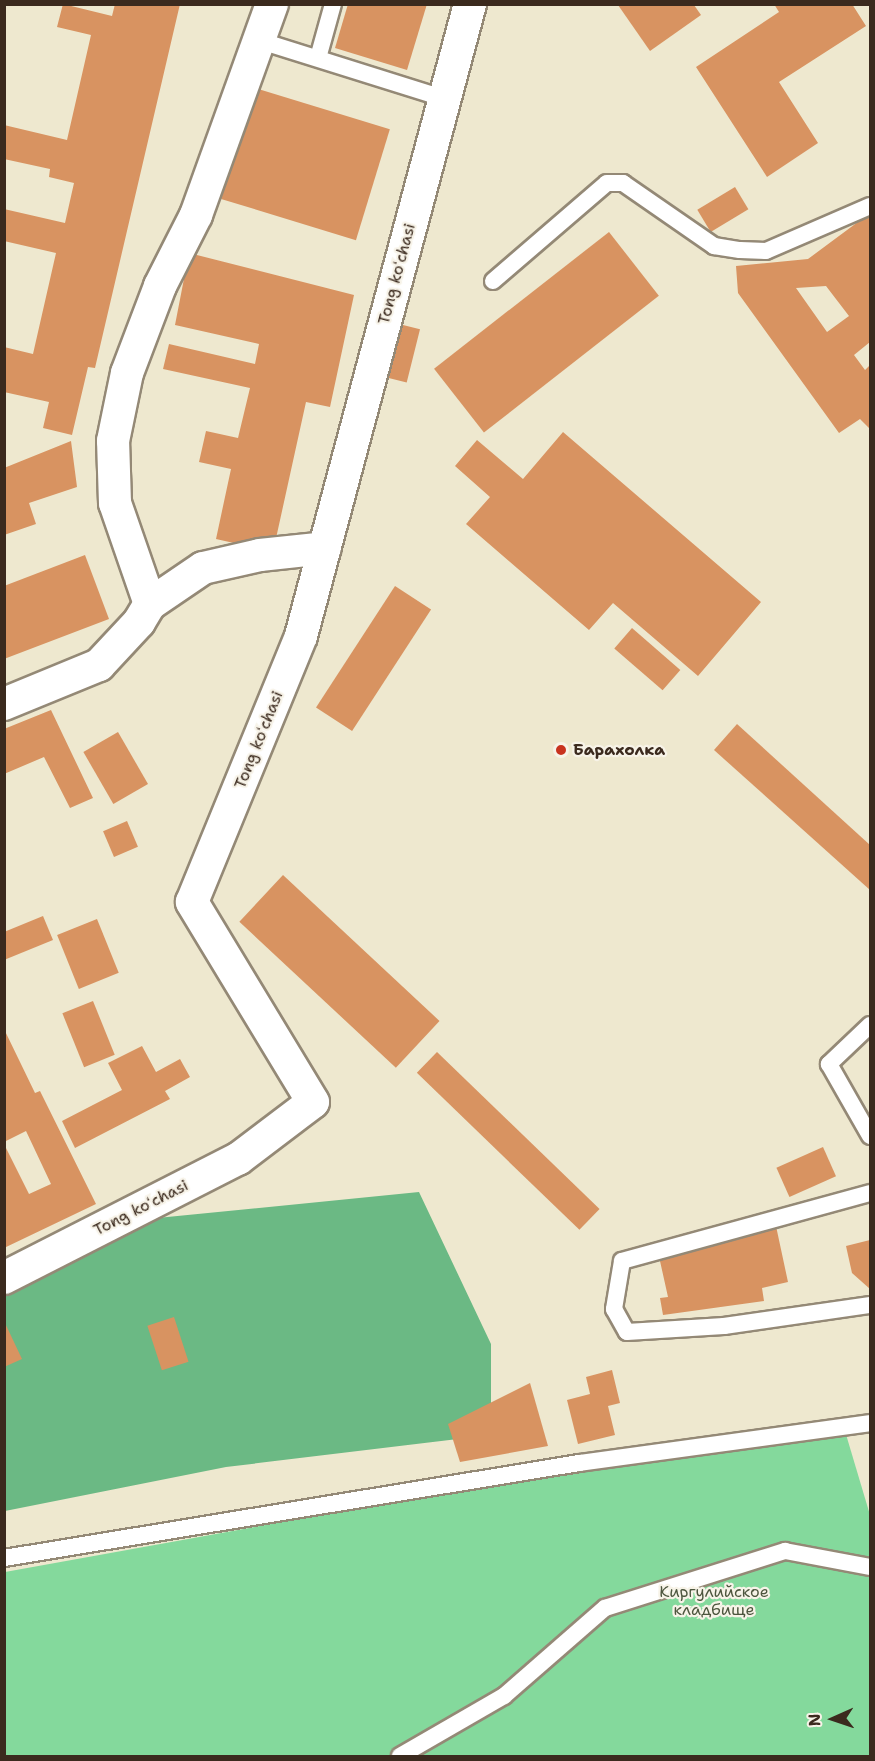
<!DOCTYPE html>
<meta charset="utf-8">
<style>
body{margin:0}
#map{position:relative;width:875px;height:1761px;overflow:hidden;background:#eee8cf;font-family:"Shantell Sans",sans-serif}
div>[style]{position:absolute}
.green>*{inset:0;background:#84d99c}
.forest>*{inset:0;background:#6bb984}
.building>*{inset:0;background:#d89361;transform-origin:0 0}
.roads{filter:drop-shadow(2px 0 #948976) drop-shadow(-2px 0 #948976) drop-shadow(0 2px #948976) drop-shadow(0 -2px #948976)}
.service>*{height:16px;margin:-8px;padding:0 8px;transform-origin:8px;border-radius:8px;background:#fff}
.minor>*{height:32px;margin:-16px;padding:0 16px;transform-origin:16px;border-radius:16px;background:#fff}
.dots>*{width:16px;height:16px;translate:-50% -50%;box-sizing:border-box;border:3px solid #f7f3e8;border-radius:50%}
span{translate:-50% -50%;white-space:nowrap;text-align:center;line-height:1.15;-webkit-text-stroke:4.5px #f7f3e8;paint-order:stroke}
.street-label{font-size:16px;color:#3b2a1e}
.poi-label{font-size:16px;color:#3b2a1e;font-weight:700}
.left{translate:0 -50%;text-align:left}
.park-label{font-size:16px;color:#4d563e}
.frame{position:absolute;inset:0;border:6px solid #3b2a1e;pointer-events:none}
.north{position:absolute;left:803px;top:1689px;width:60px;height:60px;-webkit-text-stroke:4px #f7f3e8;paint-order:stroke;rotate:267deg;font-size:16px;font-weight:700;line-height:24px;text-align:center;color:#3b2a1e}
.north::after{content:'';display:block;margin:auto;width:21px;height:27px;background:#3b2a1e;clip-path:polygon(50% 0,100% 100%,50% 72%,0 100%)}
</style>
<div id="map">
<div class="green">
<i style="clip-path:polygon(842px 1421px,870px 1515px,870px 1756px,5px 1756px,5px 1572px)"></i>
</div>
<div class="forest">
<i style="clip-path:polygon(419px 1192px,491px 1344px,491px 1435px,226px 1467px,5px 1511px,5px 1288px,147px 1219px)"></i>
</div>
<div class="building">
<i style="clip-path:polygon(63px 4px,112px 16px,115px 4px,180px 4px,95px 368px,88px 367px,72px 435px,43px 428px,49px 402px,4px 392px,4px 347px,33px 354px,56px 253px,4px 241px,4px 209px,65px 223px,74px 183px,49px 177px,50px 169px,4px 159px,4px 125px,67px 140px,91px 35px,57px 27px)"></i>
<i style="clip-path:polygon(348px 4px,427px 4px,407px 70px,335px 48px)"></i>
<i style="clip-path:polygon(774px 4px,852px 4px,866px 26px,779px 82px,818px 143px,767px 177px,696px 67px,779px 12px)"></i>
<i style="clip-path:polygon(618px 5px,694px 5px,701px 15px,650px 51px)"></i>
<i style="left:255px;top:88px;width:141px;height:116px;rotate:17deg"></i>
<i style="left:735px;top:187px;width:26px;height:44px;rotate:59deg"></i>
<i style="clip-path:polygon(evenodd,870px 213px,870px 342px,854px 355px,865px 370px,870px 365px,870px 429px,860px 419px,839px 433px,738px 293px,736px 266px,808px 259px,870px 213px,826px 286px,849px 316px,827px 332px,796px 288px,826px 286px)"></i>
<i style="left:609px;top:232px;width:81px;height:222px;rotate:52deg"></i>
<i style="clip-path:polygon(189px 253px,354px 295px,330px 407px,306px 402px,273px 552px,216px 539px,231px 469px,199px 462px,206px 431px,238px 438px,250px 388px,163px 369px,169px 344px,255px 364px,259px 344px,175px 325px)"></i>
<i style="left:387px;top:321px;width:34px;height:55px;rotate:14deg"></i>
<i style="clip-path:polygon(563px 432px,761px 602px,698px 676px,613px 603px,589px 630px,466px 524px,490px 497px,455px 466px,477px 440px,523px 479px)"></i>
<i style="clip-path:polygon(71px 441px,77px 487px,29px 503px,36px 524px,4px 535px,4px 468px)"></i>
<i style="clip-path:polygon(85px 555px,109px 619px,4px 659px,4px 586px)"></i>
<i style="left:395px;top:586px;width:43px;height:145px;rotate:33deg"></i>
<i style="left:632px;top:628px;width:64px;height:27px;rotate:41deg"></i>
<i style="clip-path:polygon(51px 710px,93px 798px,70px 808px,44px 757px,4px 774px,4px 729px)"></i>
<i style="clip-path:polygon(737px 724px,870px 845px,870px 890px,714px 750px)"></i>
<i style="left:118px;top:732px;width:60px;height:40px;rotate:60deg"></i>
<i style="left:127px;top:821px;width:28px;height:26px;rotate:67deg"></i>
<i style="left:283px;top:875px;width:214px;height:64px;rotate:43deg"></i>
<i style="clip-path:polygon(43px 916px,53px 940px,4px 960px,4px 932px)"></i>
<i style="left:97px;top:919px;width:58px;height:43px;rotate:68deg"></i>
<i style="left:93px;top:1001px;width:58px;height:33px;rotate:68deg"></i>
<i style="clip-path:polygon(4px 1029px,35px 1093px,40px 1091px,96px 1204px,4px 1248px,4px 1144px,29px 1194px,51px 1184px,26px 1131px,4px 1142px)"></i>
<i style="clip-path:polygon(142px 1046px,156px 1072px,180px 1059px,190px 1077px,165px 1091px,170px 1099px,75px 1148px,62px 1121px,122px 1090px,108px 1063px)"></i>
<i style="left:437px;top:1052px;width:226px;height:29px;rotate:44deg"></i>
<i style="left:823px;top:1147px;width:32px;height:51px;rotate:66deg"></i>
<i style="clip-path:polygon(776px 1226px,788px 1282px,762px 1288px,764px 1301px,663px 1315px,660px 1298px,668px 1297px,658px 1252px)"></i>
<i style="clip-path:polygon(870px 1240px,870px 1289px,852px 1273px,846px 1246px)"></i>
<i style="left:174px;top:1317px;width:47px;height:28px;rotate:72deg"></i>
<i style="clip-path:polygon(4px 1321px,22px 1359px,4px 1367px)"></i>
<i style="clip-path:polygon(612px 1370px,620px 1403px,608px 1406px,615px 1435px,578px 1444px,567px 1400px,590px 1394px,586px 1377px)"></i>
<i style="clip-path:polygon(530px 1383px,548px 1446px,460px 1462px,448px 1424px)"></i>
</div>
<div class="roads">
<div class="service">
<i style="left:261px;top:41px;width:191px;rotate:17.4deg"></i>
<i style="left:318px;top:58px;width:56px;rotate:-74.5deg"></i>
<i style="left:493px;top:281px;width:150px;rotate:-40.7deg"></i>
<i style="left:607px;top:183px;width:16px"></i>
<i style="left:623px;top:183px;width:111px;rotate:34.7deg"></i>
<i style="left:714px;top:246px;width:26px;rotate:9deg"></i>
<i style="left:740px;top:250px;width:26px;rotate:2deg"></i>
<i style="left:766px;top:251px;width:113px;rotate:-23.4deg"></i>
<i style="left:870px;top:1025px;width:57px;rotate:136.4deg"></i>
<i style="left:829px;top:1064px;width:83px;rotate:60.3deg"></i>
<i style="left:870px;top:1193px;width:257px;rotate:164.7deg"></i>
<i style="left:622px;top:1261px;width:49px;rotate:99.5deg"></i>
<i style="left:614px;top:1309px;width:26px;rotate:61deg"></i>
<i style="left:627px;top:1332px;width:97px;rotate:-3.5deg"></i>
<i style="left:724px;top:1326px;width:148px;rotate:-8.2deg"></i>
<i style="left:4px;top:1558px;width:583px;rotate:-9.38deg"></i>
<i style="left:579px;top:1463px;width:294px;rotate:-7.8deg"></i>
<i style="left:400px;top:1756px;width:120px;rotate:-30deg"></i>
<i style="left:504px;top:1696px;width:134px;rotate:-41.1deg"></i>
<i style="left:605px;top:1608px;width:189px;rotate:-17.6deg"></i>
<i style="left:785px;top:1551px;width:86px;rotate:10.7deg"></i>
</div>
<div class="minor">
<i style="left:150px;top:604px;width:64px;rotate:-34.2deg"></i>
<i style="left:203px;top:568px;width:58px;rotate:-12.8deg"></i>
<i style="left:260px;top:555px;width:65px;rotate:-6.1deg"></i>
<i style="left:4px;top:704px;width:103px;rotate:-22.3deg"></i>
<i style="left:99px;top:665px;width:59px;rotate:-47.1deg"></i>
<i style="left:139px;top:622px;width:21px;rotate:-59deg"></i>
<i style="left:150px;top:604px;width:107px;rotate:-109.1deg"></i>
<i style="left:115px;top:503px;width:62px;rotate:-91.8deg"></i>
<i style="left:113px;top:441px;width:69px;rotate:-78.4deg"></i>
<i style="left:127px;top:373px;width:93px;rotate:-69.2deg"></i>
<i style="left:160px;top:286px;width:80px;rotate:-63.1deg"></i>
<i style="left:196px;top:215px;width:224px;rotate:-70.2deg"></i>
<i style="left:4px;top:1278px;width:263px;rotate:-27deg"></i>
<i style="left:238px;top:1159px;width:94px;rotate:-37.2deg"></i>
<i style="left:313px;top:1102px;width:234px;rotate:-121.2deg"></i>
<i style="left:192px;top:902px;width:287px;rotate:-67.7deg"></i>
<i style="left:301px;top:636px;width:654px;rotate:-75.03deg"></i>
</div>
</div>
<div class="dots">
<i style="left:561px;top:750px;background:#c8321e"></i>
</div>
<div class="street-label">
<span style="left:397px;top:274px;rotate:-75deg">Tong koʻchasi</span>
<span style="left:259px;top:740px;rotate:-68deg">Tong koʻchasi</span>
<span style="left:141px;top:1208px;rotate:-27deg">Tong koʻchasi</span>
</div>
<div class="poi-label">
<span class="left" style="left:573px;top:750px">Барахолка</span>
</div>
<div class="park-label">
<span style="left:714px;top:1601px">Киргулийское<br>кладбище</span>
</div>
<div class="frame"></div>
<div class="north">N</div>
</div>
